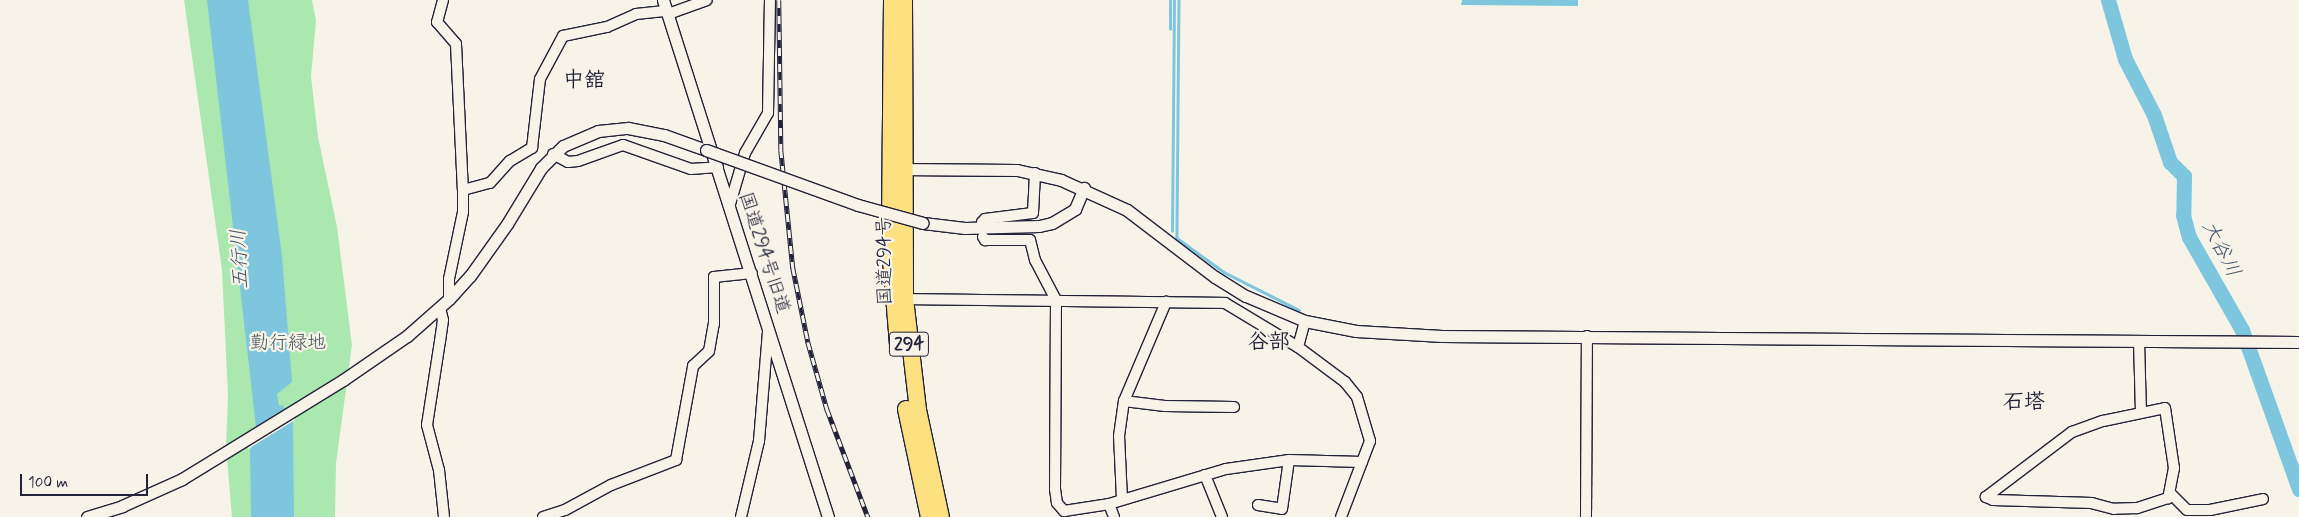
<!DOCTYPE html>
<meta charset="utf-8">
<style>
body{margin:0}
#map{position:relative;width:2299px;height:517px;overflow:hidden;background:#f7f3e8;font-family:Mynerve,"Klee One",sans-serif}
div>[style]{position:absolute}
.green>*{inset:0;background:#abe8af}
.water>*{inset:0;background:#7ec6de}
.pier>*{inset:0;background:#f7f3e8}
.stream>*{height:2.5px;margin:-1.25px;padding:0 1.25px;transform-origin:1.25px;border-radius:1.25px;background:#7ec6de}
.river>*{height:15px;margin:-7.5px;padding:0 7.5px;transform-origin:7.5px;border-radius:7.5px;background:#7ec6de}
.roads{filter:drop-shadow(1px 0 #22223b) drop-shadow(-1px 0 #22223b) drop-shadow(0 1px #22223b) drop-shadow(0 -1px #22223b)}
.minor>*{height:10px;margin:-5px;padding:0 5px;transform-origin:5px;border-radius:5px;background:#f7f3e8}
.tertiary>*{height:11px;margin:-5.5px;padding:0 5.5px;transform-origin:5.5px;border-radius:5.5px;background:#f7f3e8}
.trunk>*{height:16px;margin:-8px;padding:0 8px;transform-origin:8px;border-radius:8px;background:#fde080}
.rail>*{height:4.5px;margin-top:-2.25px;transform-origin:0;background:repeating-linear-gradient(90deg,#f7f3e8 0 8px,#22223b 0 16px);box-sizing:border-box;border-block:1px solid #22223b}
.bridges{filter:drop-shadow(1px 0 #22223b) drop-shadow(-1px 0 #22223b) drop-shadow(0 1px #22223b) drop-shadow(0 -1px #22223b)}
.tertiary-bridge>*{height:11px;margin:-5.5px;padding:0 5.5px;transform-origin:5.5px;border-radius:5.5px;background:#f7f3e8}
span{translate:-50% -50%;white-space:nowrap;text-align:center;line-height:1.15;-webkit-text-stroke:4.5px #f7f3e8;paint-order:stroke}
.shield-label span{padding:1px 4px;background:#f7f3e8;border:1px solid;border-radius:4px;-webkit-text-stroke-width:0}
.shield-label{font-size:18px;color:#22223b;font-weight:700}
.street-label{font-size:19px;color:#22223b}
.park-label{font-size:19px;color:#445458}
.water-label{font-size:20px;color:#3e536c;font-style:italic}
.quarter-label{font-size:21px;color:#22223b;font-weight:700}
.scale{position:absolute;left:20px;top:474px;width:128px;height:22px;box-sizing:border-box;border:2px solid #22223b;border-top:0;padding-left:6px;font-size:15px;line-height:18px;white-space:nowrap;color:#22223b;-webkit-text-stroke:4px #f7f3e8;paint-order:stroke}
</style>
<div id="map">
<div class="green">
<i style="clip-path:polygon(184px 0,312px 0,316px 21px,311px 76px,318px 137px,337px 227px,352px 345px,336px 463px,335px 517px,232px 517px,226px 447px,228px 395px,222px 270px)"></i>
</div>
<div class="water">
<i style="clip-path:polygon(207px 0,248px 0,282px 256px,292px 382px,277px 394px,279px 406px,282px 405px,293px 421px,294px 517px,251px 517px,250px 450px,256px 427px)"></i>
<i style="clip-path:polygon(1462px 0,1578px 0,1578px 6px,1461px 5px)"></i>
</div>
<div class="pier">
<i style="clip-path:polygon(285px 409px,295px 420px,248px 449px,252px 430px)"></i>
</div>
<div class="stream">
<i style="left:1179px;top:0;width:238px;rotate:90.5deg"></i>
<i style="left:1177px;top:238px;width:58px;rotate:35.9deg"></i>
<i style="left:1224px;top:272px;width:84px;rotate:26.9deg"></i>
<i style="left:1170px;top:29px;width:29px;rotate:-90deg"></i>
<i style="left:1172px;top:231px;width:231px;rotate:-89.5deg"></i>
</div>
<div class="river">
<i style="left:2108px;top:0;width:61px;rotate:73.9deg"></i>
<i style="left:2125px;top:59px;width:63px;rotate:62.6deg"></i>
<i style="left:2154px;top:115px;width:50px;rotate:71.2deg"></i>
<i style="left:2170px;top:162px;width:20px;rotate:45deg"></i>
<i style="left:2184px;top:176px;width:39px;rotate:91deg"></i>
<i style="left:2183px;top:215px;width:23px;rotate:75deg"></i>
<i style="left:2189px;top:237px;width:107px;rotate:60.3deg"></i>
<i style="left:2242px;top:330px;width:169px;rotate:70.3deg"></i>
</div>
<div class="roads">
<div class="minor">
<i style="left:443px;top:0;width:23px;rotate:105deg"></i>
<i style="left:437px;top:22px;width:29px;rotate:49deg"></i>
<i style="left:456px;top:44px;width:146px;rotate:87.3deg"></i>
<i style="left:463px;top:190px;width:22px;rotate:90deg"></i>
<i style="left:463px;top:212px;width:68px;rotate:101.8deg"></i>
<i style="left:449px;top:279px;width:20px;rotate:90deg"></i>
<i style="left:668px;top:14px;width:41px;rotate:-19.7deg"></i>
<i style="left:553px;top:154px;width:17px;rotate:28deg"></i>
<i style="left:568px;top:162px;width:10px;rotate:-6deg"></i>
<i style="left:578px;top:161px;width:48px;rotate:-19.6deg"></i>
<i style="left:623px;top:145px;width:72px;rotate:19.4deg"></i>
<i style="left:691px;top:169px;width:27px;rotate:-4deg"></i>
<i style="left:463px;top:190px;width:28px;rotate:-15deg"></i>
<i style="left:490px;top:183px;width:30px;rotate:-48deg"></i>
<i style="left:510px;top:161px;width:26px;rotate:-31deg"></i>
<i style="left:532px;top:148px;width:69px;rotate:-83.4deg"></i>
<i style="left:540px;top:79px;width:49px;rotate:-61.9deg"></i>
<i style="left:563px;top:36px;width:45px;rotate:-11.6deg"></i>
<i style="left:607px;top:27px;width:32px;rotate:-24deg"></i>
<i style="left:636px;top:14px;width:31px;rotate:-6deg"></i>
<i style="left:730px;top:204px;width:53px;rotate:-73.6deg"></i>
<i style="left:745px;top:153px;width:46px;rotate:-60.1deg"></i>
<i style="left:768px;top:113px;width:113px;rotate:-89deg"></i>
<i style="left:982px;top:222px;width:4px;rotate:-45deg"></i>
<i style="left:985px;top:219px;width:48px;rotate:-7.1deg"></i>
<i style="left:1033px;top:213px;width:40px;rotate:-87.1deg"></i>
<i style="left:983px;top:237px;width:4px;rotate:56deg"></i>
<i style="left:985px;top:240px;width:45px"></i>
<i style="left:1030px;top:240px;width:21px;rotate:76deg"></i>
<i style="left:1035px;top:260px;width:45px;rotate:62.3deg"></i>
<i style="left:1056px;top:300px;width:189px;rotate:90.3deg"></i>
<i style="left:1055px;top:489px;width:14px;rotate:82deg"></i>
<i style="left:1057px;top:503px;width:11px;rotate:49deg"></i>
<i style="left:1064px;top:511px;width:46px;rotate:-8.8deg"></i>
<i style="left:1109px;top:504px;width:122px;rotate:-16.7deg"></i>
<i style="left:1226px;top:469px;width:64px;rotate:-8.1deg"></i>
<i style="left:1289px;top:460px;width:73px;rotate:1.6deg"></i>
<i style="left:905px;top:299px;width:320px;rotate:0.7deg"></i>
<i style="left:1225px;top:303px;width:85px;rotate:31.1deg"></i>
<i style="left:1298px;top:347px;width:59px;rotate:36.7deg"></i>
<i style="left:1345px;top:382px;width:19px;rotate:51deg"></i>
<i style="left:1357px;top:397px;width:46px;rotate:73.5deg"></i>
<i style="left:1370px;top:441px;width:81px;rotate:110.9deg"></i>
<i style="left:440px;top:308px;width:12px;rotate:76deg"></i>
<i style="left:443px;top:320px;width:21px;rotate:98deg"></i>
<i style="left:440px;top:341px;width:85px;rotate:98.8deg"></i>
<i style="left:427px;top:425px;width:47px;rotate:75.1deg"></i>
<i style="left:439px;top:470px;width:47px;rotate:83.9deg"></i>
<i style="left:2139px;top:341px;width:71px;rotate:88.4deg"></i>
<i style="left:1298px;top:347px;width:27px;rotate:-75deg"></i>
<i style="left:1124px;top:401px;width:41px;rotate:7deg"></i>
<i style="left:1165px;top:406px;width:69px;rotate:0.8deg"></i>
<i style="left:2165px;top:408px;width:61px;rotate:81.5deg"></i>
<i style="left:2174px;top:468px;width:31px;rotate:101deg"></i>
<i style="left:2168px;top:498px;width:33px;rotate:162deg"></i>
<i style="left:2137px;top:508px;width:23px;rotate:178deg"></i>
<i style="left:2114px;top:509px;width:23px;rotate:-165deg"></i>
<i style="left:2092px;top:503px;width:99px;rotate:-178.3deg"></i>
<i style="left:1993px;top:500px;width:8px;rotate:-157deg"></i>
<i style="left:1986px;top:497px;width:108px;rotate:-37.1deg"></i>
<i style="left:2072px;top:432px;width:33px;rotate:-20deg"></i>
<i style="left:2103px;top:421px;width:63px;rotate:-11.8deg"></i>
<i style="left:1205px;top:475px;width:45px;rotate:68deg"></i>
<i style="left:2170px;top:493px;width:24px;rotate:45deg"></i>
<i style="left:2187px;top:510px;width:23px"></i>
<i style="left:2210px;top:510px;width:54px;rotate:-11.7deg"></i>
<i style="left:1122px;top:499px;width:63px;rotate:-92.7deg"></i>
<i style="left:1119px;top:436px;width:35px;rotate:-82deg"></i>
<i style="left:1124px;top:401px;width:108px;rotate:-67deg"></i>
<i style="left:1109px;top:504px;width:14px;rotate:69deg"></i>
<i style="left:1258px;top:505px;width:24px;rotate:9deg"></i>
<i style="left:1282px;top:509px;width:49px;rotate:-81.9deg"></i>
<i style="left:543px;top:517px;width:23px;rotate:-18deg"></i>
<i style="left:565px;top:510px;width:52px;rotate:-28.5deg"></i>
<i style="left:611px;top:485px;width:70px;rotate:-21deg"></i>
<i style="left:676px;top:460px;width:96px;rotate:-79.7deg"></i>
<i style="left:693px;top:366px;width:22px;rotate:-43deg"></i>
<i style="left:709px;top:351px;width:27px;rotate:-80deg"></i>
<i style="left:714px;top:324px;width:47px;rotate:-90deg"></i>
<i style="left:714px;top:277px;width:38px;rotate:-6deg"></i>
<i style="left:741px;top:517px;width:78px;rotate:-76.7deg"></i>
<i style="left:759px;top:441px;width:109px;rotate:-85.3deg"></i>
<i style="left:1586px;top:517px;width:181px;rotate:-89.7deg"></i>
</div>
<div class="tertiary">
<i style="left:663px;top:0;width:543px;rotate:72.3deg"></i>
<i style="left:898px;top:169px;width:119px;rotate:0.5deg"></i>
<i style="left:1017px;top:170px;width:45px;rotate:12.8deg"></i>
<i style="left:1061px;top:180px;width:72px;rotate:24.4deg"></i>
<i style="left:1127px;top:210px;width:111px;rotate:37.3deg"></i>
<i style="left:1215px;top:277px;width:36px;rotate:32deg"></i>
<i style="left:1246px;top:296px;width:64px;rotate:23deg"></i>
<i style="left:1305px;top:321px;width:52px;rotate:11.1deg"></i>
<i style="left:1356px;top:331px;width:86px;rotate:3.3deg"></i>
<i style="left:1442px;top:336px;width:857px;rotate:0.4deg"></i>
<i style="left:923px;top:223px;width:42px;rotate:6.8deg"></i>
<i style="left:965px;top:228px;width:74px;rotate:-1.5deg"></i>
<i style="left:1039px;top:226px;width:13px;rotate:-13deg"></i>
<i style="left:1052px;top:223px;width:27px;rotate:-31deg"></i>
<i style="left:1075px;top:209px;width:23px;rotate:-67deg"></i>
<i style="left:87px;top:517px;width:37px;rotate:-17deg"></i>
<i style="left:122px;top:506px;width:66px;rotate:-24.2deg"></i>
<i style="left:182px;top:479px;width:189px;rotate:-31.6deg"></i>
<i style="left:343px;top:380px;width:78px;rotate:-34.5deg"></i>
<i style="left:407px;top:336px;width:56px;rotate:-41.4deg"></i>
<i style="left:449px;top:299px;width:31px;rotate:-48deg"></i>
<i style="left:470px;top:276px;width:64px;rotate:-54.6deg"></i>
<i style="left:507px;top:224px;width:66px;rotate:-58.7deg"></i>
<i style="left:541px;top:168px;width:31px;rotate:-45deg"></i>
<i style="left:563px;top:146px;width:38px;rotate:-23deg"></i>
<i style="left:598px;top:131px;width:30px;rotate:-6deg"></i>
<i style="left:628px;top:128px;width:37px;rotate:11deg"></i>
<i style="left:664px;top:135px;width:45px;rotate:19.7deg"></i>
</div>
<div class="trunk">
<i style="left:892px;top:0;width:247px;rotate:90.5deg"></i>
<i style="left:890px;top:247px;width:98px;rotate:85.3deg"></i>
<i style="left:904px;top:0;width:299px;rotate:89.8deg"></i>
<i style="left:905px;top:299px;width:112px;rotate:83.3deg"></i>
<i style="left:918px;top:410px;width:109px;rotate:77.9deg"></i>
<i style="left:906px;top:409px;width:110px;rotate:78deg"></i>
</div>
</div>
<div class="rail">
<i style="left:779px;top:0;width:150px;rotate:89.2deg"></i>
<i style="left:781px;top:150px;width:119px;rotate:84.2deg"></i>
<i style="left:793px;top:268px;width:76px;rotate:78.5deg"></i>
<i style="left:808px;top:342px;width:70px;rotate:74.2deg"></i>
<i style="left:827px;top:409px;width:116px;rotate:69.2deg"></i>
</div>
<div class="bridges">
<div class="tertiary-bridge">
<i style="left:706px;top:150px;width:162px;rotate:19.9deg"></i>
<i style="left:858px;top:205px;width:67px;rotate:15.5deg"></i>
</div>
</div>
<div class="shield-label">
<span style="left:909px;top:344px">294</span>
</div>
<div class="street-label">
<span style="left:764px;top:253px;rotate:72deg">国道294号旧道</span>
<span style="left:885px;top:261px;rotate:-91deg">国道294号</span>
</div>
<div class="park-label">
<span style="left:288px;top:343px">勤行緑地</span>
</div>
<div class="water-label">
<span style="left:2221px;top:249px;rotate:63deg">大谷川</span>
<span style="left:240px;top:259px;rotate:-93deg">五行川</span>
</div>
<div class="quarter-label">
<span style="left:584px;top:80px">中舘</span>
<span style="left:1269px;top:342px">谷部</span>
<span style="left:2024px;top:402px">石塔</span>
</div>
<div class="scale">100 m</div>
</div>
